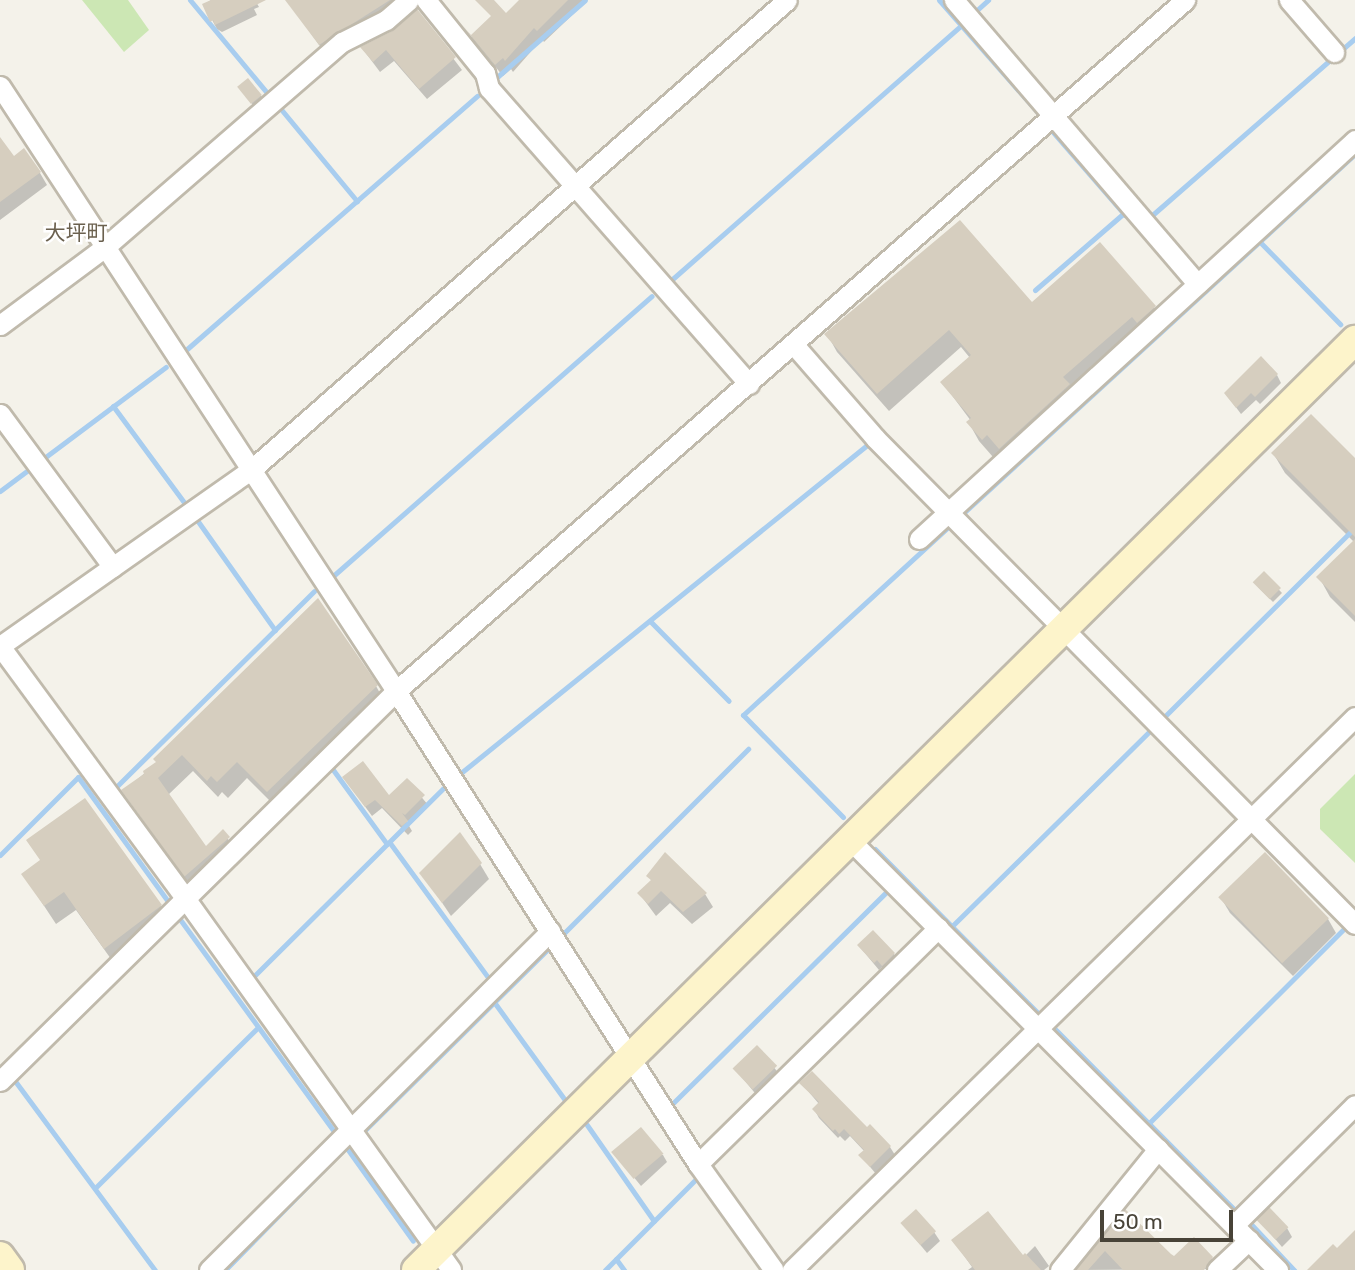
<!DOCTYPE html>
<meta charset="utf-8">
<style>
body{margin:0}
#map{position:relative;width:1355px;height:1270px;overflow:hidden;background:#f4f2ea;font-family:Rubik,"Noto Sans JP",sans-serif}
div>[style]{position:absolute}
.green>*{inset:0;background:#cce7b4}
.shadow>*{inset:0;background:#0003}
.stream>*{height:5px;margin:-2.5px;padding:0 2.5px;transform-origin:2.5px;border-radius:2.5px;background:#a8cdef}
.building>*{inset:0;background:#d6cebf;transform-origin:0 0}
.roads{filter:drop-shadow(2px 0 #c0baac) drop-shadow(-2px 0 #c0baac) drop-shadow(0 2px #c0baac) drop-shadow(0 -2px #c0baac)}
.street>*{height:19px;margin:-9.5px;padding:0 9.5px;transform-origin:9.5px;border-radius:9.5px;background:#fff}
.secondary>*{height:28px;margin:-14px;padding:0 14px;transform-origin:14px;border-radius:14px;background:#fdf4cb}
span{translate:-50% -50%;white-space:nowrap;text-align:center;line-height:1.15;-webkit-text-stroke:5px #fff;paint-order:stroke}
.quarter-label{font-size:21px;color:#6b614f}
.scale{position:absolute;left:1100px;top:1210px;width:133px;height:32px;box-sizing:border-box;border:4px solid #484338;border-top:0;padding-left:9px;font-size:21px;line-height:24px;white-space:nowrap;color:#484338;-webkit-text-stroke:5px #fff;paint-order:stroke}
</style>
<div id="map">
<div class="green">
<i style="clip-path:polygon(82px 0,128px 0,149px 30px,124px 52px)"></i>
<i style="clip-path:polygon(1355px 774px,1355px 863px,1320px 829px,1320px 809px)"></i>
</div>
<div class="shadow">
<i style="clip-path:polygon(211px 0,255px 0,259px 7px,254px 9px,257px 15px,222px 32px,217px 29px,204px 5px)"></i>
<i style="clip-path:polygon(287px 0,436px 0,409px 2px,327px 56px)"></i>
<i style="clip-path:polygon(522px 0,588px 0,544px 42px,542px 39px,513px 72px,511px 69px,503px 76px,471px 37px,500px 10px,506px 15px)"></i>
<i style="clip-path:polygon(417px 11px,462px 70px,427px 99px,394px 61px,380px 72px,362px 48px,393px 32px)"></i>
<i style="clip-path:polygon(240px 87px,261px 96px,266px 105px,258px 112px)"></i>
<i style="clip-path:polygon(0 140px,13px 159px,40px 173px,47px 185px,0 220px)"></i>
<i style="clip-path:polygon(1032px 304px,1154px 307px,1165px 325px,1010px 466px,998px 452px,993px 457px,979px 441px,969px 423px,971px 421px,942px 382px,970px 358px,961px 347px,889px 411px,837px 352px,827px 334px)"></i>
<i style="clip-path:polygon(1277px 375px,1281px 383px,1260px 404px,1256px 400px,1241px 414px,1226px 394px)"></i>
<i style="clip-path:polygon(1273px 453px,1355px 460px,1355px 622px,1330px 597px,1319px 577px,1354px 542px,1285px 473px)"></i>
<i style="clip-path:polygon(1264px 574px,1282px 593px,1273px 602px,1258px 587px)"></i>
<i style="clip-path:polygon(376px 686px,386px 704px,278px 809px,247px 778px,228px 798px,222px 792px,218px 797px,193px 771px,168px 795px,206px 849px,223px 832px,239px 855px,195px 893px,123px 791px,157px 763px)"></i>
<i style="clip-path:polygon(407px 780px,429px 806px,411px 824px,405px 819px,412px 831px,408px 835px,382px 808px,372px 816px,350px 786px,389px 798px)"></i>
<i style="clip-path:polygon(1265px 855px,1328px 919px,1336px 933px,1293px 976px,1230px 913px,1221px 898px)"></i>
<i style="clip-path:polygon(480px 864px,489px 879px,451px 916px,422px 873px)"></i>
<i style="clip-path:polygon(23px 874px,160px 905px,171px 924px,116px 966px,76px 910px,56px 924px)"></i>
<i style="clip-path:polygon(648px 876px,705px 894px,713px 907px,692px 924px,670px 903px,656px 916px,639px 893px,652px 881px)"></i>
<i style="clip-path:polygon(859px 946px,894px 954px,898px 962px,887px 972px,882px 967px,879px 970px)"></i>
<i style="clip-path:polygon(757px 1047px,781px 1076px,759px 1098px,735px 1069px)"></i>
<i style="clip-path:polygon(802px 1084px,890px 1147px,895px 1155px,876px 1174px,861px 1156px,865px 1152px,850px 1136px,845px 1141px,840px 1136px,838px 1138px,819px 1118px,814px 1109px,819px 1104px)"></i>
<i style="clip-path:polygon(615px 1154px,663px 1155px,667px 1162px,641px 1186px)"></i>
<i style="clip-path:polygon(1125px 1212px,1174px 1258px,1211px 1258px,1218px 1269px,1078px 1270px)"></i>
<i style="clip-path:polygon(1259px 1220px,1287px 1228px,1292px 1237px,1282px 1247px)"></i>
<i style="clip-path:polygon(903px 1224px,934px 1232px,940px 1241px,927px 1253px)"></i>
<i style="clip-path:polygon(953px 1240px,1023px 1258px,1035px 1246px,1049px 1266px,1044px 1270px,968px 1270px,972px 1267px)"></i>
</div>
<div class="stream">
<i style="left:190px;top:0;width:122px;rotate:50.3deg"></i>
<i style="left:939px;top:0;width:152px;rotate:48.7deg"></i>
<i style="left:977px;top:10px;width:15px;rotate:-42deg"></i>
<i style="left:496px;top:78px;width:118px;rotate:-41.2deg"></i>
<i style="left:280px;top:108px;width:121px;rotate:50.4deg"></i>
<i style="left:1053px;top:132px;width:110px;rotate:49.1deg"></i>
<i style="left:1150px;top:217px;width:272px;rotate:-41.1deg"></i>
<i style="left:1260px;top:242px;width:115px;rotate:45.7deg"></i>
<i style="left:669px;top:282px;width:390px;rotate:-41.3deg"></i>
<i style="left:1035px;top:290px;width:118px;rotate:-40.9deg"></i>
<i style="left:187px;top:349px;width:385px;rotate:-41.1deg"></i>
<i style="left:113px;top:406px;width:123px;rotate:53.6deg"></i>
<i style="left:0;top:491px;width:207px;rotate:-36.8deg"></i>
<i style="left:197px;top:520px;width:135px;rotate:54.7deg"></i>
<i style="left:333px;top:576px;width:424px;rotate:-41.3deg"></i>
<i style="left:650px;top:621px;width:112px;rotate:45.4deg"></i>
<i style="left:1164px;top:717px;width:269px;rotate:-44.8deg"></i>
<i style="left:331px;top:767px;width:95px;rotate:54deg"></i>
<i style="left:462px;top:772px;width:521px;rotate:-38.92deg"></i>
<i style="left:117px;top:786px;width:277px;rotate:-44.7deg"></i>
<i style="left:843px;top:817px;width:143px;rotate:-134.4deg"></i>
<i style="left:743px;top:715px;width:830px;rotate:-42.51deg"></i>
<i style="left:390px;top:843px;width:170px;rotate:53.9deg"></i>
<i style="left:875px;top:849px;width:234px;rotate:45.2deg"></i>
<i style="left:0;top:855px;width:110px;rotate:-45deg"></i>
<i style="left:78px;top:777px;width:157px;rotate:54.1deg"></i>
<i style="left:179px;top:918px;width:266px;rotate:54deg"></i>
<i style="left:948px;top:930px;width:284px;rotate:-44.6deg"></i>
<i style="left:563px;top:934px;width:262px;rotate:-45deg"></i>
<i style="left:253px;top:977px;width:268px;rotate:-44.8deg"></i>
<i style="left:494px;top:1002px;width:121px;rotate:54.1deg"></i>
<i style="left:1052px;top:1026px;width:258px;rotate:45.2deg"></i>
<i style="left:15px;top:1081px;width:235px;rotate:53.5deg"></i>
<i style="left:673px;top:1103px;width:303px;rotate:-44.7deg"></i>
<i style="left:1149px;top:1123px;width:274px;rotate:-44.9deg"></i>
<i style="left:587px;top:1125px;width:117px;rotate:55.1deg"></i>
<i style="left:361px;top:1134px;width:263px;rotate:-44.7deg"></i>
<i style="left:95px;top:1188px;width:229px;rotate:-44.6deg"></i>
<i style="left:1249px;top:1222px;width:66px;rotate:46.8deg"></i>
<i style="left:616px;top:1259px;width:14px;rotate:54deg"></i>
<i style="left:225px;top:1270px;width:173px;rotate:-45.5deg"></i>
<i style="left:346px;top:1147px;width:115px;rotate:54.5deg"></i>
<i style="left:605px;top:1270px;width:130px;rotate:-45deg"></i>
</div>
<div class="building">
<i style="clip-path:polygon(211px 0,266px 0,215px 25px,213px 20px,210px 22px,202px 4px)"></i>
<i style="clip-path:polygon(285px 0,390px 0,319px 45px)"></i>
<i style="clip-path:polygon(475px 0,494px 0,506px 13px,519px 0,568px 0,537px 31px,534px 28px,505px 61px,503px 58px,495px 65px,462px 25px,471px 35px,491px 16px)"></i>
<i style="clip-path:polygon(417px 9px,456px 57px,419px 89px,386px 50px,373px 62px,360px 47px,392px 31px)"></i>
<i style="left:248px;top:78px;width:22px;height:14px;rotate:51deg"></i>
<i style="clip-path:polygon(0 137px,14px 156px,24px 148px,41px 172px,0 202px)"></i>
<i style="clip-path:polygon(960px 220px,1032px 302px,1100px 242px,1156px 306px,1137px 323px,1132px 317px,1063px 377px,1070px 384px,999px 449px,987px 435px,982px 440px,966px 422px,971px 418px,940px 382px,971px 355px,949px 330px,877px 394px,824px 334px)"></i>
<i style="clip-path:polygon(1261px 356px,1278px 374px,1255px 397px,1251px 393px,1236px 408px,1224px 393px)"></i>
<i style="clip-path:polygon(1311px 414px,1355px 458px,1355px 537px,1271px 453px)"></i>
<i style="clip-path:polygon(1355px 539px,1355px 616px,1316px 577px)"></i>
<i style="left:1264px;top:571px;width:24px;height:16px;rotate:45deg"></i>
<i style="clip-path:polygon(318px 598px,378px 685px,267px 792px,237px 762px,217px 782px,211px 776px,207px 781px,182px 755px,158px 778px,206px 846px,223px 829px,230px 837px,184px 877px,121px 790px,144px 774px,143px 771px,156px 762px,153px 759px)"></i>
<i style="clip-path:polygon(363px 761px,389px 795px,407px 778px,425px 795px,405px 815px,402px 813px,408px 821px,402px 826px,375px 800px,365px 807px,342px 777px)"></i>
<i style="clip-path:polygon(85px 798px,162px 905px,104px 949px,64px 892px,44px 906px,21px 874px,40px 860px,26px 840px)"></i>
<i style="clip-path:polygon(460px 832px,482px 863px,442px 903px,419px 873px)"></i>
<i style="clip-path:polygon(665px 852px,707px 893px,683px 912px,661px 891px,648px 904px,637px 893px,651px 880px,646px 876px)"></i>
<i style="left:1265px;top:852px;width:92px;height:65px;rotate:46deg"></i>
<i style="clip-path:polygon(873px 930px,895px 953px,882px 966px,877px 960px,874px 963px,857px 945px)"></i>
<i style="left:757px;top:1045px;width:29px;height:34px;rotate:46deg"></i>
<i style="clip-path:polygon(812px 1071px,867px 1127px,870px 1124px,891px 1146px,870px 1167px,858px 1155px,864px 1150px,844px 1129px,839px 1134px,835px 1129px,833px 1131px,812px 1109px,819px 1102px,799px 1083px)"></i>
<i style="left:641px;top:1127px;width:35px;height:39px;rotate:50deg"></i>
<i style="left:1269px;top:1207px;width:28px;height:18px;rotate:46deg"></i>
<i style="left:916px;top:1209px;width:30px;height:21px;rotate:48deg"></i>
<i style="clip-path:polygon(1125px 1209px,1171px 1254px,1174px 1256px,1194px 1237px,1213px 1257px,1204px 1270px,1123px 1270px,1105px 1251px,1088px 1270px,1076px 1270px)"></i>
<i style="clip-path:polygon(988px 1211px,1023px 1255px,1025px 1253px,1041px 1270px,975px 1270px,951px 1240px)"></i>
<i style="clip-path:polygon(1355px 1230px,1355px 1270px,1307px 1270px,1333px 1244px,1337px 1248px)"></i>
</div>
<div class="roads">
<div class="street">
<i style="left:426px;top:0;width:94px;rotate:51.1deg"></i>
<i style="left:485px;top:73px;width:16px;rotate:75deg"></i>
<i style="left:489px;top:88px;width:394px;rotate:48.7deg"></i>
<i style="left:954px;top:0;width:374px;rotate:49.4deg"></i>
<i style="left:1289px;top:0;width:69px;rotate:49.1deg"></i>
<i style="left:0;top:86px;width:723px;rotate:56.79deg"></i>
<i style="left:396px;top:691px;width:561px;rotate:57.44deg"></i>
<i style="left:698px;top:1164px;width:130px;rotate:54.4deg"></i>
<i style="left:0;top:325px;width:131px;rotate:-36.6deg"></i>
<i style="left:105px;top:247px;width:313px;rotate:-40.9deg"></i>
<i style="left:342px;top:42px;width:49px;rotate:-26.6deg"></i>
<i style="left:386px;top:20px;width:30px;rotate:-41deg"></i>
<i style="left:794px;top:345px;width:123px;rotate:48.9deg"></i>
<i style="left:875px;top:438px;width:683px;rotate:45.36deg"></i>
<i style="left:0;top:414px;width:190px;rotate:53.6deg"></i>
<i style="left:919px;top:539px;width:591px;rotate:-42.46deg"></i>
<i style="left:0;top:646px;width:308px;rotate:-35.1deg"></i>
<i style="left:252px;top:469px;width:711px;rotate:-41.24deg"></i>
<i style="left:0;top:646px;width:313px;rotate:53.7deg"></i>
<i style="left:185px;top:898px;width:457px;rotate:54.4deg"></i>
<i style="left:850px;top:840px;width:607px;rotate:45.13deg"></i>
<i style="left:0;top:1081px;width:556px;rotate:-44.56deg"></i>
<i style="left:396px;top:691px;width:1049px;rotate:-41.21deg"></i>
<i style="left:698px;top:1164px;width:337px;rotate:-44.5deg"></i>
<i style="left:1234px;top:1225px;width:170px;rotate:-44.8deg"></i>
<i style="left:209px;top:1270px;width:481px;rotate:-44.8deg"></i>
<i style="left:792px;top:1270px;width:789px;rotate:-44.49deg"></i>
<i style="left:1060px;top:1270px;width:156px;rotate:-51deg"></i>
<i style="left:1217px;top:1270px;width:44px;rotate:-43.2deg"></i>
</div>
<div class="secondary">
<i style="left:0;top:1256px;width:17px;rotate:54deg"></i>
<i style="left:416px;top:1270px;width:1322px;rotate:-44.72deg"></i>
</div>
</div>
<div class="quarter-label">
<span style="left:76px;top:233px">大坪町</span>
</div>
<div class="scale">50 m</div>
</div>
